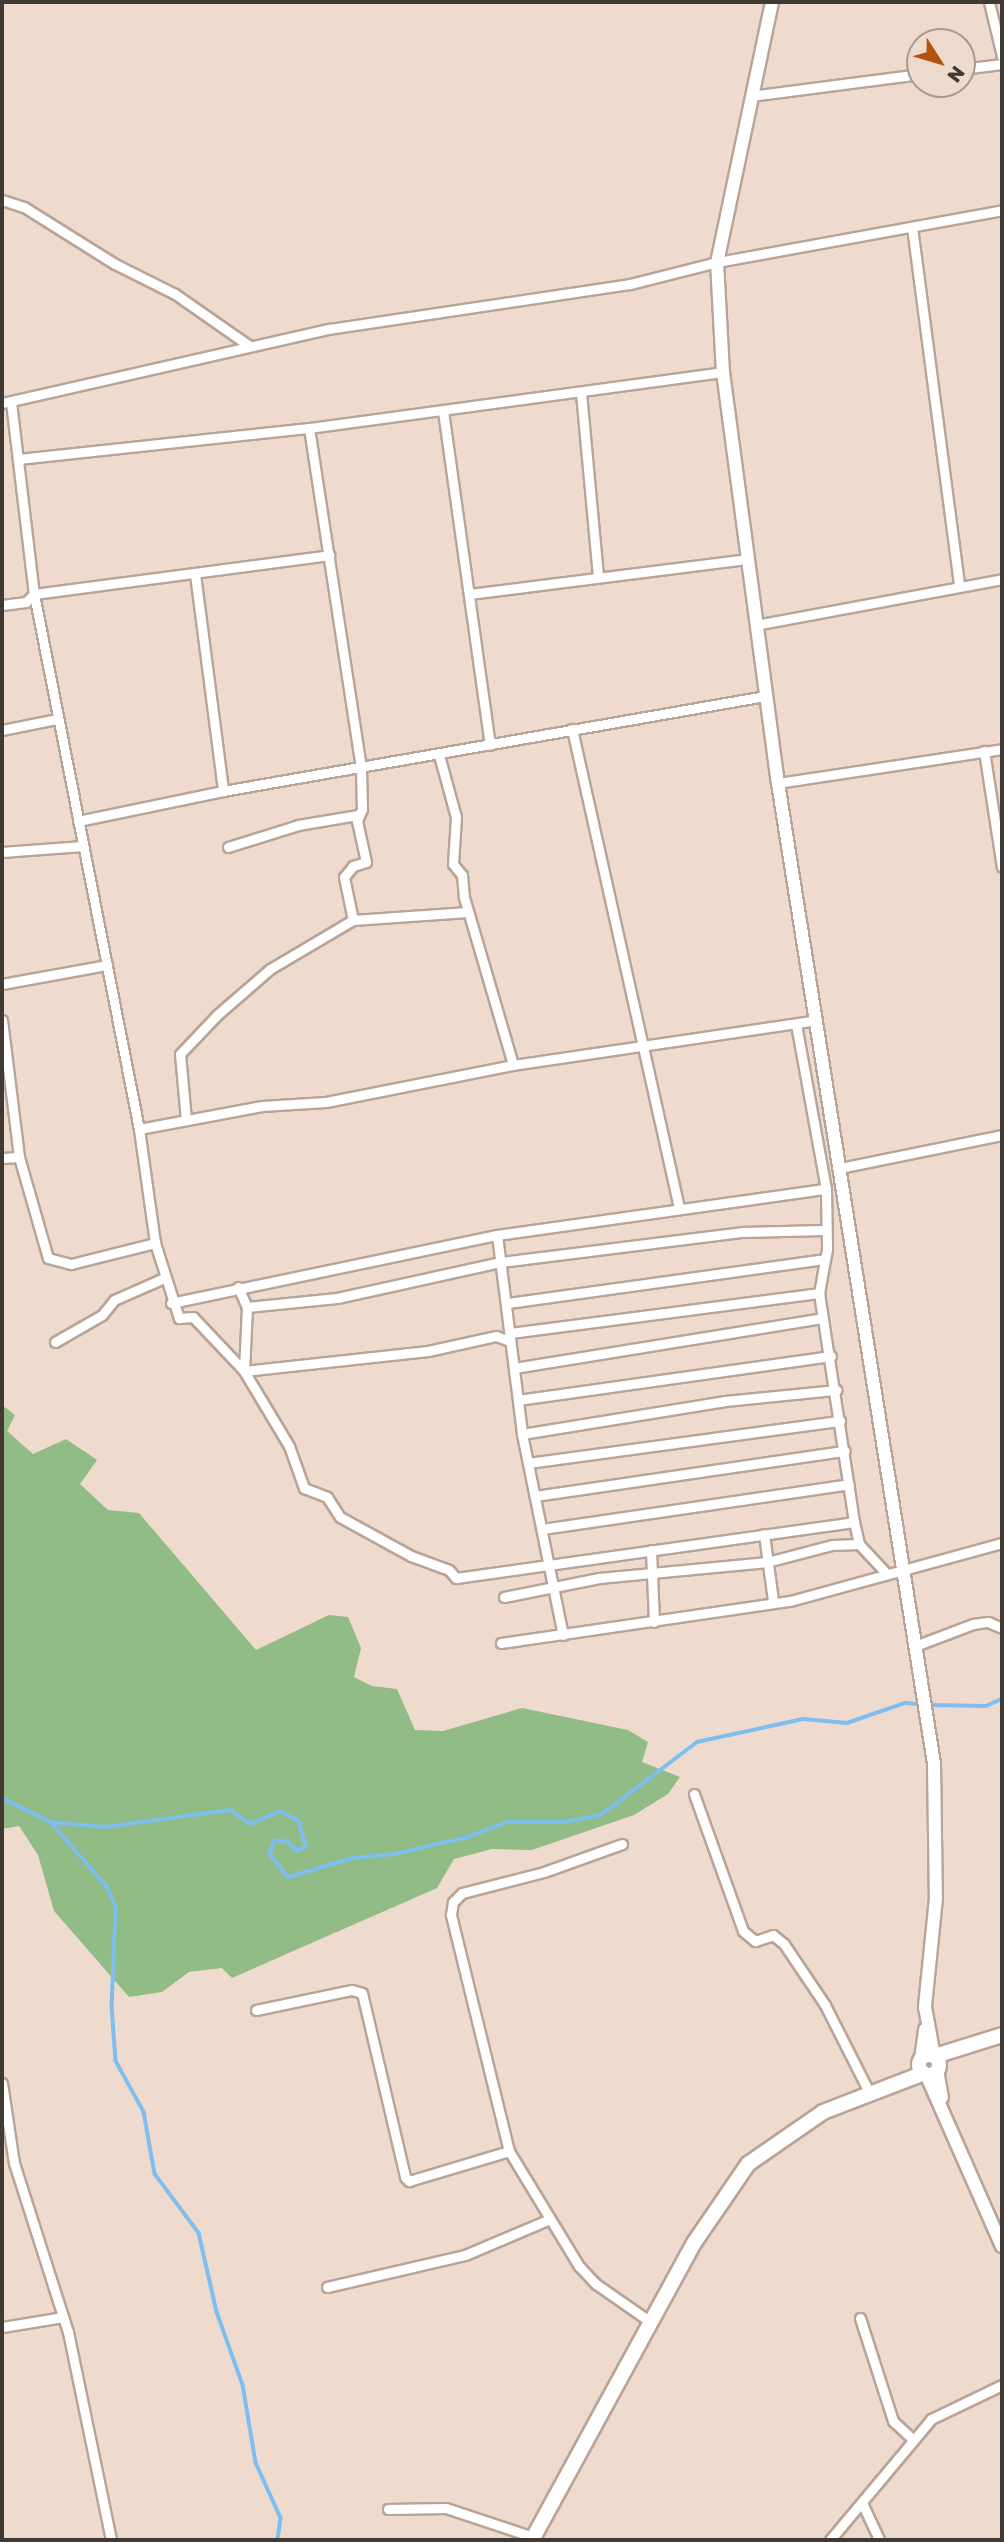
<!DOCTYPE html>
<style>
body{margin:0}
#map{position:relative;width:1004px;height:2542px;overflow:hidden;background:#efdbce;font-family:"Golos Text",sans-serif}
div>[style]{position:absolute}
.green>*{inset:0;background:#92bc86}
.stream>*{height:3.5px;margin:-1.75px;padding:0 1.75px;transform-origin:1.75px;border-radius:1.75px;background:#7ebff0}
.roads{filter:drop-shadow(2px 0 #b8a498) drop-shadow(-2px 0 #b8a498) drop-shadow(0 2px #b8a498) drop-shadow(0 -2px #b8a498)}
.minor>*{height:9px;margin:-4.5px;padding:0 4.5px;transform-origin:4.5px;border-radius:4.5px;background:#fff}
.secondary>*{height:12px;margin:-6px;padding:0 6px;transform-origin:6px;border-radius:6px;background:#fff}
.primary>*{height:14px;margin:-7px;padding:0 7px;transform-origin:7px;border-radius:7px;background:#fff}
.primary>.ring{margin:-7px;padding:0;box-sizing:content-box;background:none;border:14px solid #fff;border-radius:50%}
span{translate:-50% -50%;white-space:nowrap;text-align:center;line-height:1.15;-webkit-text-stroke:5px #efdbce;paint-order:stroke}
.frame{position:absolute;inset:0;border:4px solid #413934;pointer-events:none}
.north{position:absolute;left:906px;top:28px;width:70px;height:70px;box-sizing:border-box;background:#efdbce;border:2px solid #a99a90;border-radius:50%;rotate:127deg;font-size:19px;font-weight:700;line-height:28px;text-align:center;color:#413934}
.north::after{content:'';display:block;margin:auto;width:24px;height:32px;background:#b3530d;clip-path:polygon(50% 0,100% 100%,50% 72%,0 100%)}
</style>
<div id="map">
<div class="green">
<i style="clip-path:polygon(2px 1405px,15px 1415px,7px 1431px,33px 1454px,66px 1439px,97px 1460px,80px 1484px,108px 1510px,139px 1513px,256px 1650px,329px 1615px,348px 1617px,361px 1648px,354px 1677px,372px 1686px,397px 1689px,415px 1730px,443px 1731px,522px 1708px,628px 1730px,648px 1742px,642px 1762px,680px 1777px,668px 1794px,634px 1815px,532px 1850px,492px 1849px,454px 1859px,437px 1888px,232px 1978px,222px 1968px,189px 1972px,162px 1992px,129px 1997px,54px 1911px,38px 1855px,19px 1826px,2px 1829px)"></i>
</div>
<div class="stream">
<i style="left:929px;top:1705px;width:57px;rotate:1deg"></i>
<i style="left:986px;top:1706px;width:17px;rotate:-24deg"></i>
<i style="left:2px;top:1798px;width:55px;rotate:26.1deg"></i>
<i style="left:51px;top:1822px;width:87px;rotate:49.2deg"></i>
<i style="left:108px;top:1888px;width:22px;rotate:68deg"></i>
<i style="left:116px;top:1908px;width:98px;rotate:92.3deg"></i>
<i style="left:112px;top:2006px;width:55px;rotate:85.8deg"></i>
<i style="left:116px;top:2061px;width:58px;rotate:61.2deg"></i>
<i style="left:144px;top:2112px;width:63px;rotate:79.9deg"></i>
<i style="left:155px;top:2174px;width:74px;rotate:53.3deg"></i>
<i style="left:199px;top:2233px;width:81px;rotate:77.2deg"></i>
<i style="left:217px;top:2312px;width:77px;rotate:70.4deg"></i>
<i style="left:243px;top:2385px;width:79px;rotate:80.5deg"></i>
<i style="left:256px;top:2463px;width:60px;rotate:65.6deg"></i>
<i style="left:281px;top:2518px;width:22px;rotate:98deg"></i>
<i style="left:51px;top:1822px;width:54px;rotate:5.3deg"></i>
<i style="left:105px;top:1827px;width:126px;rotate:-7.7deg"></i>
<i style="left:230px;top:1810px;width:25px;rotate:34deg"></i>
<i style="left:251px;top:1824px;width:32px;rotate:-24deg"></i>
<i style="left:280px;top:1811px;width:21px;rotate:28deg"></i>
<i style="left:299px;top:1821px;width:27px;rotate:75deg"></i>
<i style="left:306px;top:1847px;width:10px;rotate:156deg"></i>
<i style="left:297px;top:1851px;width:13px;rotate:-138deg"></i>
<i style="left:287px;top:1842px;width:12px;rotate:-175deg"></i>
<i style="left:275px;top:1841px;width:14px;rotate:111deg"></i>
<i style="left:270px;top:1854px;width:29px;rotate:52deg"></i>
<i style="left:288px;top:1877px;width:68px;rotate:-16.3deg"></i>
<i style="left:353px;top:1858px;width:41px;rotate:-5.6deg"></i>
<i style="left:394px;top:1854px;width:76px;rotate:-12.9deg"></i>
<i style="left:468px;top:1837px;width:42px;rotate:-21deg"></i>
<i style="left:507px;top:1822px;width:58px"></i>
<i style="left:565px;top:1822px;width:37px;rotate:-11deg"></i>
<i style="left:601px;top:1815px;width:121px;rotate:-37.2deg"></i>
<i style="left:697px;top:1742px;width:108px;rotate:-12.2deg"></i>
<i style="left:803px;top:1719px;width:44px;rotate:5.2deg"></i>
<i style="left:847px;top:1723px;width:61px;rotate:-19deg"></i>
<i style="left:905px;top:1703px;width:16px;rotate:4deg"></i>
</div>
<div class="roads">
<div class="minor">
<i style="left:989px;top:2px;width:56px;rotate:76.5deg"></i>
<i style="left:962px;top:69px;width:40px;rotate:-7.1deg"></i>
<i style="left:751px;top:96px;width:170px;rotate:-7.4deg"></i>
<i style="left:2px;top:200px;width:23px;rotate:18deg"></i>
<i style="left:24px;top:207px;width:107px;rotate:32.1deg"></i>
<i style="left:115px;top:264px;width:67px;rotate:26.6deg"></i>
<i style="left:175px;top:294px;width:89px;rotate:34.9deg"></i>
<i style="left:912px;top:227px;width:362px;rotate:82.5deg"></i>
<i style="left:581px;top:393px;width:184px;rotate:84.7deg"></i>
<i style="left:11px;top:402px;width:193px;rotate:83.2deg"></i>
<i style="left:34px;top:594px;width:545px;rotate:78.9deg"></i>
<i style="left:139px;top:1129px;width:115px;rotate:82deg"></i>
<i style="left:155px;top:1243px;width:79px;rotate:72.3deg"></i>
<i style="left:179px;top:1318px;width:14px;rotate:-4deg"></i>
<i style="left:193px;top:1317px;width:74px;rotate:46.6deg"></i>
<i style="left:244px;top:1371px;width:185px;rotate:-6.2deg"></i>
<i style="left:428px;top:1351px;width:70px;rotate:-12.4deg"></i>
<i style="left:496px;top:1336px;width:12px;rotate:20deg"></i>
<i style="left:507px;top:1340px;width:8px;rotate:-60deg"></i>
<i style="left:511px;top:1333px;width:311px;rotate:-7.4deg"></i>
<i style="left:2px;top:403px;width:335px;rotate:-12.8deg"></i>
<i style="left:329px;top:329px;width:304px;rotate:-8.5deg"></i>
<i style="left:630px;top:284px;width:90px;rotate:-14.2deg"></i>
<i style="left:717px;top:262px;width:290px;rotate:-10.3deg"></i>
<i style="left:443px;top:411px;width:337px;rotate:82deg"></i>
<i style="left:309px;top:428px;width:345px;rotate:81.3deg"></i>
<i style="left:361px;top:769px;width:40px;rotate:88.6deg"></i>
<i style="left:362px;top:809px;width:13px;rotate:113deg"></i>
<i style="left:357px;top:821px;width:42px;rotate:77.6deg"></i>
<i style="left:366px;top:862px;width:14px;rotate:163deg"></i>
<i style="left:353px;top:866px;width:14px;rotate:129deg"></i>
<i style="left:344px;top:877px;width:44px;rotate:78.2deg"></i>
<i style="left:18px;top:459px;width:293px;rotate:-6.1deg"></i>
<i style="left:309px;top:428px;width:418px;rotate:-7.7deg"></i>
<i style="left:195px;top:574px;width:219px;rotate:82.6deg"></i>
<i style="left:470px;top:594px;width:278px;rotate:-7.2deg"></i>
<i style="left:2px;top:605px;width:24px;rotate:-7deg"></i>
<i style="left:26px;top:602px;width:11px;rotate:-45deg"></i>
<i style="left:34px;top:594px;width:298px;rotate:-7.5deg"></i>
<i style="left:755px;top:625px;width:251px;rotate:-10.5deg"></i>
<i style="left:572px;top:729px;width:492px;rotate:77.4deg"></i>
<i style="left:2px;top:730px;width:56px;rotate:-11.3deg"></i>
<i style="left:984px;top:751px;width:117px;rotate:81.2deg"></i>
<i style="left:439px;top:755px;width:64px;rotate:74.7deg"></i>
<i style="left:456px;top:817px;width:47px;rotate:93.7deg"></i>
<i style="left:453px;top:864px;width:14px;rotate:51deg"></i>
<i style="left:462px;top:875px;width:22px;rotate:85deg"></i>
<i style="left:464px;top:897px;width:175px;rotate:73.7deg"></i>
<i style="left:778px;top:783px;width:227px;rotate:-8.6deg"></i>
<i style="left:78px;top:821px;width:148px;rotate:-11.7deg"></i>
<i style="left:223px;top:791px;width:550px;rotate:-9.94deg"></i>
<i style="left:228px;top:847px;width:73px;rotate:-17.4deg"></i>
<i style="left:298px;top:825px;width:61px;rotate:-9.5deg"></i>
<i style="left:2px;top:852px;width:81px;rotate:-4.2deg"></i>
<i style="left:2px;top:984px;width:107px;rotate:-10.3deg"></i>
<i style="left:2px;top:1020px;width:138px;rotate:82.9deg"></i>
<i style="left:19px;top:1157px;width:105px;rotate:74deg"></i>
<i style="left:48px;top:1258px;width:24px;rotate:15deg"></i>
<i style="left:71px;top:1264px;width:87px;rotate:-14deg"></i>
<i style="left:796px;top:1024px;width:168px;rotate:79.7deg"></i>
<i style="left:826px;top:1189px;width:60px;rotate:89deg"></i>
<i style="left:827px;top:1249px;width:45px;rotate:100.3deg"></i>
<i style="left:819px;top:1293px;width:232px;rotate:81.3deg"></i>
<i style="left:854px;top:1522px;width:23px;rotate:77deg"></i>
<i style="left:859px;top:1544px;width:41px;rotate:47deg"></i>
<i style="left:186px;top:1120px;width:66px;rotate:-95.2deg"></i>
<i style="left:180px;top:1054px;width:54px;rotate:-46.5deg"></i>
<i style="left:217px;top:1015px;width:70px;rotate:-41deg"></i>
<i style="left:270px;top:969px;width:96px;rotate:-30.6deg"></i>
<i style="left:353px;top:920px;width:115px;rotate:-4deg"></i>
<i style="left:139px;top:1129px;width:125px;rotate:-10.6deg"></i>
<i style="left:262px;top:1106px;width:64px;rotate:-3.6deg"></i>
<i style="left:326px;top:1102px;width:191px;rotate:-11.2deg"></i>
<i style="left:513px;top:1065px;width:306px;rotate:-8.4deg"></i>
<i style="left:2px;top:1158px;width:17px;rotate:-3deg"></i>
<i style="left:840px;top:1168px;width:165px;rotate:-11.5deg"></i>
<i style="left:497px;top:1235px;width:201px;rotate:82.8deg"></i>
<i style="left:522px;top:1434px;width:205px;rotate:78.5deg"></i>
<i style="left:238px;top:1287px;width:22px;rotate:66deg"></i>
<i style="left:247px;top:1307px;width:64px;rotate:92.7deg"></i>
<i style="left:244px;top:1371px;width:87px;rotate:59deg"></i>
<i style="left:289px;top:1446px;width:45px;rotate:70.3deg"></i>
<i style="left:304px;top:1488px;width:25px;rotate:21deg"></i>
<i style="left:327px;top:1497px;width:24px;rotate:57deg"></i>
<i style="left:340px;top:1517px;width:81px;rotate:28.8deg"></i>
<i style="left:411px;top:1556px;width:40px;rotate:20.2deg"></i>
<i style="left:449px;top:1570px;width:11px;rotate:49deg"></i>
<i style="left:456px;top:1578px;width:402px;rotate:-8deg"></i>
<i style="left:171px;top:1303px;width:333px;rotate:-11.8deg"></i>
<i style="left:497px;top:1235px;width:332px;rotate:-8deg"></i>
<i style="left:508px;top:1303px;width:319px;rotate:-7.9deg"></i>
<i style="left:247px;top:1307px;width:90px;rotate:-5.7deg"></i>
<i style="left:337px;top:1298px;width:168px;rotate:-12.4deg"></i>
<i style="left:501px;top:1262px;width:244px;rotate:-7.1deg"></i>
<i style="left:743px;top:1232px;width:81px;rotate:-1.4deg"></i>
<i style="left:55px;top:1342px;width:54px;rotate:-29.9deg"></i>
<i style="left:102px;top:1315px;width:19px;rotate:-51deg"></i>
<i style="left:114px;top:1300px;width:55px;rotate:-23.7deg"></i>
<i style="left:514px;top:1368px;width:312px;rotate:-9.2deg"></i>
<i style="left:518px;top:1400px;width:316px;rotate:-8deg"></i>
<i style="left:522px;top:1434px;width:206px;rotate:-9.2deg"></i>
<i style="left:725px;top:1401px;width:112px;rotate:-5.7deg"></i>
<i style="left:528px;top:1463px;width:315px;rotate:-7.7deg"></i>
<i style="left:535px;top:1496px;width:313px;rotate:-8.3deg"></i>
<i style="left:542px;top:1529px;width:310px;rotate:-8.3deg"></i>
<i style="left:764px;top:1534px;width:68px;rotate:82.3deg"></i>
<i style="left:651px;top:1550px;width:72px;rotate:87.6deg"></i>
<i style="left:504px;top:1597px;width:97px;rotate:-11.3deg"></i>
<i style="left:599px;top:1578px;width:169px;rotate:-5.4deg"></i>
<i style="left:767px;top:1562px;width:67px;rotate:-14.7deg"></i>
<i style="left:832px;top:1545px;width:27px;rotate:-2deg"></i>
<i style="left:501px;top:1643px;width:292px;rotate:-8.3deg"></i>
<i style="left:790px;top:1601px;width:220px;rotate:-15.3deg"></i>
<i style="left:915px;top:1646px;width:62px;rotate:-20.8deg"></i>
<i style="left:973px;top:1624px;width:15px;rotate:-8deg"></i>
<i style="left:988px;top:1622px;width:15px;rotate:23deg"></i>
<i style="left:694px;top:1794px;width:145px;rotate:70.3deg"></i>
<i style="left:743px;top:1931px;width:16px;rotate:40deg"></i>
<i style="left:755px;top:1941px;width:19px;rotate:-18deg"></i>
<i style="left:773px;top:1935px;width:14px;rotate:39deg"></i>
<i style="left:784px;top:1944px;width:73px;rotate:56.1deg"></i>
<i style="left:825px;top:2005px;width:97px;rotate:63.2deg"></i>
<i style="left:622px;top:1844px;width:83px;rotate:160.3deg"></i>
<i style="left:544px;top:1872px;width:85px;rotate:165.6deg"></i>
<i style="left:462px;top:1893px;width:13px;rotate:135deg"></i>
<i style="left:453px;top:1902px;width:13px;rotate:99deg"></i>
<i style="left:451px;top:1915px;width:243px;rotate:76.2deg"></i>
<i style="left:509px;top:2151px;width:135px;rotate:58.7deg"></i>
<i style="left:579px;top:2266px;width:25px;rotate:47deg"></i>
<i style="left:596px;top:2284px;width:65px;rotate:34.9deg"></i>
<i style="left:256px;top:2010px;width:98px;rotate:-11.8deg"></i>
<i style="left:352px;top:1990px;width:10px;rotate:17deg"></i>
<i style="left:362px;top:1993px;width:189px;rotate:76.8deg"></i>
<i style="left:405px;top:2177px;width:6px;rotate:45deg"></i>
<i style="left:409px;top:2181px;width:104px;rotate:-16.7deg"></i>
<i style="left:2px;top:2083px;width:81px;rotate:81.5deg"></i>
<i style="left:14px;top:2163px;width:177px;rotate:72.3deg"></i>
<i style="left:68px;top:2332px;width:212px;rotate:78.3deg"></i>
<i style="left:327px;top:2287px;width:142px;rotate:-13.1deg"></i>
<i style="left:465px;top:2255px;width:90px;rotate:-22.9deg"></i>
<i style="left:860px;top:2318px;width:108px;rotate:72.2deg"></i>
<i style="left:893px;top:2421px;width:25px;rotate:43deg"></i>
<i style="left:2px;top:2327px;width:62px;rotate:-9.3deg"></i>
<i style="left:863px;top:2505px;width:38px;rotate:65deg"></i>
<i style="left:388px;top:2509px;width:58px;rotate:-1deg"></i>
<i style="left:446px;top:2508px;width:92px;rotate:18.4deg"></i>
<i style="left:830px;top:2540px;width:158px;rotate:-50.1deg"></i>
<i style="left:931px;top:2419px;width:79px;rotate:-25.6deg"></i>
</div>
<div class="secondary">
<i style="left:772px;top:2px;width:266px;rotate:101.9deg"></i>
<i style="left:717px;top:262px;width:110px;rotate:86.9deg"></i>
<i style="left:723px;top:372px;width:415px;rotate:82.4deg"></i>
<i style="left:778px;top:783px;width:992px;rotate:80.96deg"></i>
<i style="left:934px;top:1763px;width:135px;rotate:89.2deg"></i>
<i style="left:936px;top:1898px;width:110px;rotate:95.8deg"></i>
<i style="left:925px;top:2007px;width:50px;rotate:79.6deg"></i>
<i style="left:921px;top:2059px;width:30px;rotate:-82deg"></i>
<i style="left:937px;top:2070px;width:28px;rotate:80deg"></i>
<i style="left:926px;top:2074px;width:188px;rotate:66.2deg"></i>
</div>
<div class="primary">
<i class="ring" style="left:919px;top:2055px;width:6px;height:6px"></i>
<i style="left:935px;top:2056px;width:70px;rotate:-17.4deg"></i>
<i style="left:532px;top:2540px;width:338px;rotate:-61.4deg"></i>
<i style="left:694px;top:2243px;width:96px;rotate:-55.6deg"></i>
<i style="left:748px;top:2164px;width:91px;rotate:-34.7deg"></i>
<i style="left:823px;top:2112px;width:108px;rotate:-21.1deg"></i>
</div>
</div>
<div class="frame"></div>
<div class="north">N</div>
</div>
